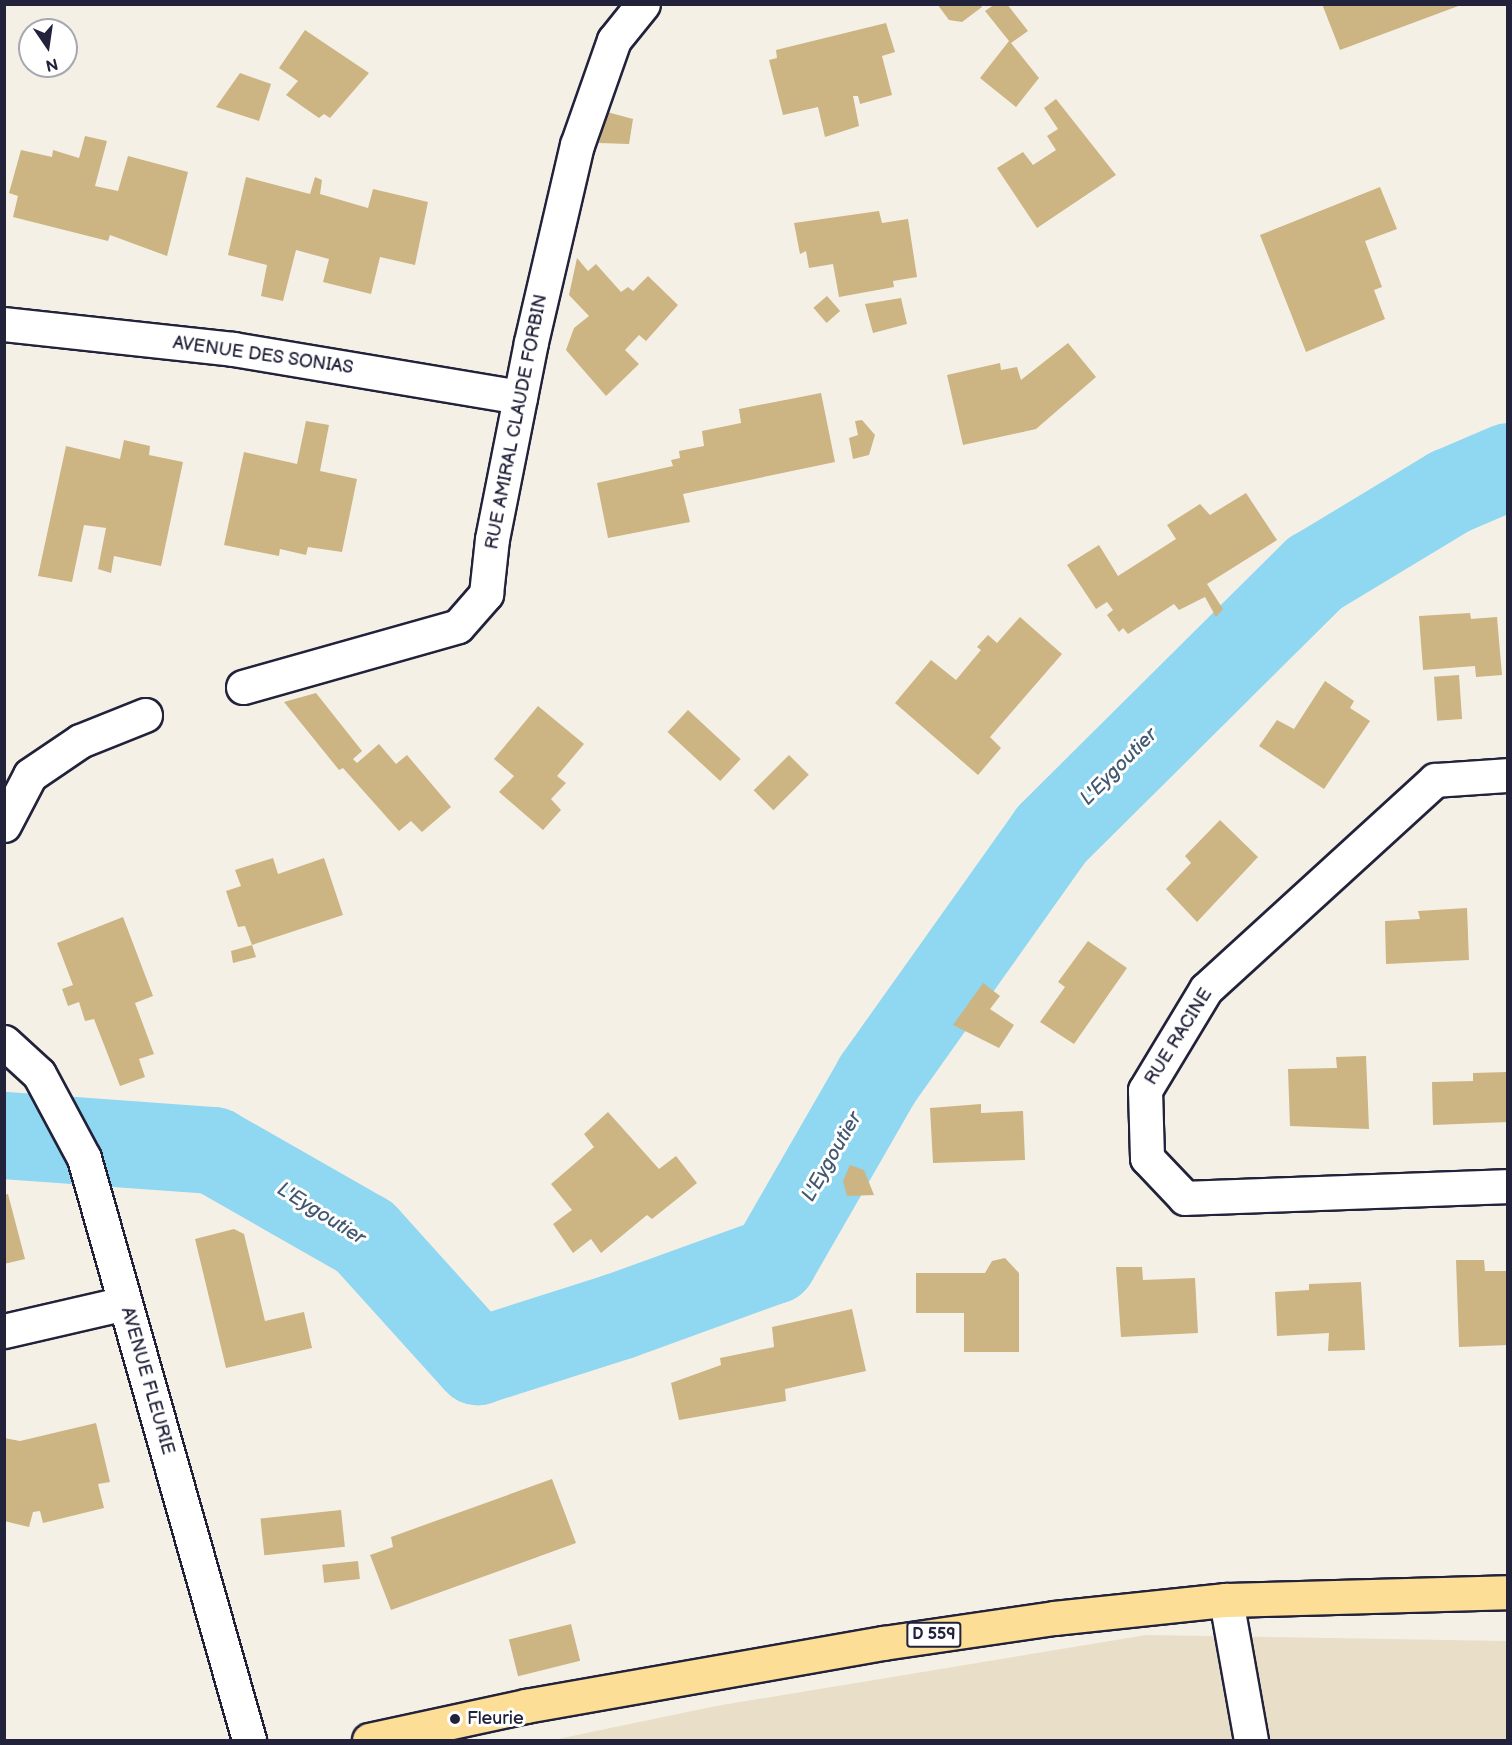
<!DOCTYPE html>
<style>
body{margin:0}
#map{position:relative;width:1512px;height:1745px;overflow:hidden;background:#f5f0e6;font-family:"Balsamiq Sans",sans-serif}
div>[style]{position:absolute}
.built>*{inset:0;background:#e9dec8}
.river>*{height:87px;margin:-43.5px;padding:0 43.5px;transform-origin:43.5px;border-radius:43.5px;background:#90d7f1}
.building>*{inset:0;background:#ccb483;transform-origin:0 0}
.roads{filter:drop-shadow(2px 0 #22223b) drop-shadow(-2px 0 #22223b) drop-shadow(0 2px #22223b) drop-shadow(0 -2px #22223b)}
.minor>*{height:33px;margin:-16.5px;padding:0 16.5px;transform-origin:16.5px;border-radius:16.5px;background:#fff}
.major>*{height:33px;margin:-16.5px;padding:0 16.5px;transform-origin:16.5px;border-radius:16.5px;background:#fdde96}
.dots>*{width:16px;height:16px;translate:-50% -50%;box-sizing:border-box;border:3px solid #fff;border-radius:50%}
span{translate:-50% -50%;white-space:nowrap;text-align:center;line-height:1.15;-webkit-text-stroke:6px #fff;paint-order:stroke}
.shield-label span{padding:2px 4px;background:#fff;border:2px solid;border-radius:4px;-webkit-text-stroke-width:0}
.shield-label{font-size:16px;color:#22223b;font-weight:700}
.street-label{font-size:18px;color:#22223b}
.poi-label{font-size:18px;color:#22223b}
.left{translate:0 -50%;text-align:left}
.water-label{font-size:20px;color:#435872;font-style:italic}
.frame{position:absolute;inset:0;border:6px solid #22223b;pointer-events:none}
.north{position:absolute;left:18px;top:18px;width:60px;height:60px;box-sizing:border-box;background:#fff;border:2px solid #a7a7b1;border-radius:50%;rotate:167deg;font-size:16px;font-weight:700;line-height:24px;text-align:center;color:#22223b}
.north::after{content:'';display:block;margin:auto;width:21px;height:27px;background:#22223b;clip-path:polygon(50% 0,100% 100%,50% 72%,0 100%)}
</style>
<div id="map">
<div class="built">
<i style="clip-path:polygon(1146px 1635px,1507px 1641px,1507px 1740px,553px 1740px,716px 1706px)"></i>
</div>
<div class="river">
<i style="left:4px;top:1135px;width:210px;rotate:4.1deg"></i>
<i style="left:213px;top:1150px;width:174px;rotate:29.7deg"></i>
<i style="left:364px;top:1236px;width:169px;rotate:47.9deg"></i>
<i style="left:477px;top:1361px;width:148px;rotate:-17.7deg"></i>
<i style="left:618px;top:1316px;width:165px;rotate:-19.9deg"></i>
<i style="left:773px;top:1260px;width:209px;rotate:-60.1deg"></i>
<i style="left:877px;top:1079px;width:301px;rotate:-54.6deg"></i>
<i style="left:1051px;top:834px;width:371px;rotate:-44.8deg"></i>
<i style="left:1314px;top:573px;width:159px;rotate:-31.1deg"></i>
<i style="left:1450px;top:491px;width:63px;rotate:-23.3deg"></i>
</div>
<div class="building">
<i style="clip-path:polygon(937px 4px,980px 4px,982px 7px,962px 22px,949px 20px)"></i>
<i style="clip-path:polygon(995px 4px,1007px 4px,1028px 31px,1011px 43px,1039px 78px,1016px 107px,980px 78px,1009px 41px,985px 11px)"></i>
<i style="clip-path:polygon(1322px 4px,1461px 4px,1461px 5px,1340px 50px)"></i>
<i style="clip-path:polygon(886px 23px,895px 52px,882px 56px,892px 95px,860px 104px,858px 96px,853px 96px,859px 126px,825px 137px,818px 107px,783px 115px,769px 60px,777px 58px,776px 50px)"></i>
<i style="clip-path:polygon(305px 30px,369px 73px,330px 118px,324px 114px,319px 118px,286px 95px,298px 81px,279px 68px)"></i>
<i style="clip-path:polygon(240px 73px,271px 84px,259px 121px,216px 107px)"></i>
<i style="clip-path:polygon(1056px 99px,1116px 175px,1037px 228px,997px 168px,1023px 152px,1033px 165px,1056px 150px,1047px 136px,1058px 129px,1044px 108px)"></i>
<i style="clip-path:polygon(607px 112px,633px 119px,629px 144px,599px 143px)"></i>
<i style="clip-path:polygon(85px 136px,107px 141px,95px 186px,118px 191px,128px 156px,188px 172px,167px 256px,110px 235px,108px 241px,13px 217px,18px 196px,9px 193px,21px 150px,52px 157px,53px 150px,79px 158px)"></i>
<i style="clip-path:polygon(246px 177px,310px 194px,315px 177px,322px 180px,320px 194px,368px 208px,373px 189px,428px 202px,415px 265px,380px 257px,371px 294px,323px 282px,329px 259px,296px 250px,283px 301px,261px 296px,267px 265px,228px 255px)"></i>
<i style="clip-path:polygon(1380px 187px,1397px 229px,1365px 241px,1382px 287px,1374px 290px,1385px 319px,1306px 352px,1260px 235px)"></i>
<i style="clip-path:polygon(879px 211px,882px 223px,908px 219px,917px 277px,893px 281px,894px 287px,839px 297px,833px 264px,809px 268px,806px 251px,800px 254px,794px 223px)"></i>
<i style="clip-path:polygon(577px 258px,588px 271px,596px 264px,621px 292px,628px 287px,633px 291px,648px 276px,678px 305px,646px 341px,639px 335px,625px 350px,639px 364px,606px 396px,566px 350px,574px 328px,589px 316px,569px 295px)"></i>
<i style="left:827px;top:296px;width:20px;height:18px;rotate:49deg"></i>
<i style="clip-path:polygon(901px 298px,907px 324px,873px 333px,865px 304px)"></i>
<i style="clip-path:polygon(1068px 343px,1096px 377px,1036px 429px,963px 445px,947px 375px,1000px 363px,1001px 370px,1017px 367px,1021px 380px)"></i>
<i style="clip-path:polygon(821px 393px,835px 462px,683px 494px,690px 522px,608px 538px,597px 483px,673px 466px,671px 460px,680px 458px,679px 451px,704px 446px,702px 431px,741px 423px,739px 409px)"></i>
<i style="clip-path:polygon(862px 420px,875px 435px,869px 455px,853px 459px,849px 438px,858px 435px,855px 421px)"></i>
<i style="clip-path:polygon(306px 421px,329px 425px,320px 471px,357px 479px,342px 552px,308px 547px,306px 555px,280px 549px,279px 556px,224px 545px,244px 452px,297px 464px)"></i>
<i style="clip-path:polygon(124px 440px,150px 446px,149px 455px,183px 462px,161px 566px,114px 556px,111px 573px,98px 569px,106px 528px,84px 525px,72px 582px,38px 576px,66px 446px,120px 459px)"></i>
<i style="clip-path:polygon(1246px 493px,1277px 540px,1207px 584px,1223px 609px,1216px 617px,1205px 597px,1179px 610px,1174px 604px,1128px 634px,1123px 628px,1119px 632px,1107px 615px,1113px 610px,1107px 602px,1096px 609px,1067px 565px,1099px 545px,1118px 576px,1176px 539px,1167px 525px,1200px 504px,1210px 515px)"></i>
<i style="clip-path:polygon(1470px 613px,1471px 619px,1497px 617px,1502px 675px,1476px 677px,1475px 666px,1423px 670px,1419px 616px)"></i>
<i style="clip-path:polygon(1020px 617px,1062px 654px,990px 737px,1001px 748px,978px 775px,895px 703px,931px 660px,956px 680px,981px 650px,977px 647px,988px 635px,997px 643px)"></i>
<i style="left:1459px;top:675px;width:44px;height:25px;rotate:86deg"></i>
<i style="clip-path:polygon(1325px 681px,1354px 701px,1350px 708px,1370px 721px,1324px 789px,1259px 746px,1277px 720px,1294px 729px)"></i>
<i style="clip-path:polygon(316px 693px,362px 751px,353px 759px,357px 763px,379px 744px,396px 764px,407px 755px,451px 807px,422px 832px,411px 821px,399px 831px,343px 768px,339px 770px,284px 702px)"></i>
<i style="clip-path:polygon(538px 706px,584px 744px,557px 776px,566px 783px,551px 799px,561px 810px,543px 830px,499px 792px,514px 776px,494px 759px)"></i>
<i style="left:688px;top:710px;width:72px;height:30px;rotate:43deg"></i>
<i style="left:789px;top:755px;width:28px;height:50px;rotate:45deg"></i>
<i style="clip-path:polygon(1220px 820px,1258px 857px,1197px 922px,1166px 889px,1191px 863px,1185px 856px)"></i>
<i style="clip-path:polygon(273px 858px,278px 874px,324px 858px,343px 915px,252px 945px,256px 957px,233px 963px,231px 951px,252px 945px,245px 926px,238px 927px,226px 891px,241px 886px,235px 870px)"></i>
<i style="clip-path:polygon(1467px 908px,1469px 960px,1386px 964px,1385px 921px,1420px 919px,1418px 911px)"></i>
<i style="clip-path:polygon(123px 917px,153px 996px,135px 1003px,154px 1054px,139px 1059px,145px 1077px,120px 1086px,94px 1019px,85px 1021px,79px 1002px,68px 1006px,62px 989px,73px 985px,57px 943px)"></i>
<i style="clip-path:polygon(1088px 941px,1127px 968px,1074px 1044px,1040px 1022px,1065px 987px,1058px 982px)"></i>
<i style="clip-path:polygon(983px 983px,1000px 996px,990px 1009px,1014px 1025px,999px 1048px,953px 1025px)"></i>
<i style="clip-path:polygon(1366px 1056px,1369px 1129px,1290px 1126px,1288px 1069px,1337px 1068px,1336px 1057px)"></i>
<i style="clip-path:polygon(1508px 1072px,1508px 1122px,1433px 1125px,1432px 1082px,1473px 1081px,1473px 1073px)"></i>
<i style="clip-path:polygon(981px 1104px,981px 1113px,1023px 1111px,1025px 1160px,933px 1163px,930px 1108px)"></i>
<i style="clip-path:polygon(608px 1112px,659px 1169px,676px 1156px,697px 1183px,652px 1219px,647px 1215px,601px 1253px,591px 1239px,573px 1253px,553px 1224px,572px 1210px,551px 1184px,594px 1147px,584px 1134px)"></i>
<i style="clip-path:polygon(850px 1165px,864px 1170px,874px 1195px,847px 1196px,843px 1181px)"></i>
<i style="clip-path:polygon(8px 1194px,25px 1259px,4px 1264px,4px 1195px)"></i>
<i style="clip-path:polygon(234px 1229px,244px 1234px,265px 1321px,304px 1312px,312px 1348px,226px 1368px,195px 1239px)"></i>
<i style="clip-path:polygon(1005px 1258px,1019px 1273px,1019px 1352px,964px 1352px,964px 1313px,916px 1313px,916px 1273px,985px 1273px,992px 1261px)"></i>
<i style="clip-path:polygon(1456px 1260px,1484px 1260px,1485px 1271px,1508px 1271px,1508px 1345px,1459px 1347px)"></i>
<i style="clip-path:polygon(1116px 1267px,1142px 1267px,1143px 1280px,1195px 1278px,1198px 1333px,1121px 1337px)"></i>
<i style="clip-path:polygon(1361px 1282px,1365px 1350px,1328px 1351px,1329px 1333px,1277px 1336px,1275px 1292px,1309px 1290px,1309px 1284px)"></i>
<i style="clip-path:polygon(852px 1309px,866px 1371px,785px 1389px,786px 1401px,679px 1420px,671px 1383px,721px 1365px,720px 1358px,774px 1347px,772px 1327px)"></i>
<i style="clip-path:polygon(96px 1423px,110px 1482px,98px 1484px,104px 1508px,43px 1523px,40px 1511px,33px 1512px,29px 1527px,4px 1521px,4px 1438px,20px 1441px)"></i>
<i style="clip-path:polygon(552px 1479px,576px 1543px,391px 1610px,370px 1555px,393px 1547px,391px 1537px)"></i>
<i style="left:341px;top:1510px;width:37px;height:81px;rotate:84deg"></i>
<i style="left:358px;top:1561px;width:18px;height:36px;rotate:84deg"></i>
<i style="left:571px;top:1624px;width:38px;height:64px;rotate:76deg"></i>
</div>
<div class="roads">
<div class="minor">
<i style="left:4px;top:324px;width:230px;rotate:6.2deg"></i>
<i style="left:233px;top:349px;width:291px;rotate:9.5deg"></i>
<i style="left:243px;top:687px;width:223px;rotate:-15.8deg"></i>
<i style="left:458px;top:626px;width:43px;rotate:-48.8deg"></i>
<i style="left:486px;top:594px;width:55px;rotate:-83.8deg"></i>
<i style="left:492px;top:539px;width:201px;rotate:-78.8deg"></i>
<i style="left:531px;top:342px;width:202px;rotate:-76.9deg"></i>
<i style="left:577px;top:145px;width:111px;rotate:-70.6deg"></i>
<i style="left:614px;top:40px;width:46px;rotate:-51.1deg"></i>
<i style="left:1508px;top:775px;width:73px;rotate:176.1deg"></i>
<i style="left:1435px;top:780px;width:310px;rotate:137.6deg"></i>
<i style="left:1206px;top:989px;width:118px;rotate:121.1deg"></i>
<i style="left:1145px;top:1090px;width:68px;rotate:88.3deg"></i>
<i style="left:1147px;top:1158px;width:55px;rotate:46.5deg"></i>
<i style="left:1185px;top:1198px;width:323px;rotate:-2.1deg"></i>
<i style="left:4px;top:825px;width:56px;rotate:-62.5deg"></i>
<i style="left:30px;top:775px;width:60px;rotate:-34.2deg"></i>
<i style="left:80px;top:741px;width:70px;rotate:-21.8deg"></i>
<i style="left:4px;top:1042px;width:47px;rotate:42.4deg"></i>
<i style="left:39px;top:1074px;width:95px;rotate:61.8deg"></i>
<i style="left:84px;top:1158px;width:605px;rotate:74.17deg"></i>
<i style="left:4px;top:1331px;width:124px;rotate:-13deg"></i>
<i style="left:1226px;top:1600px;width:142px;rotate:79.9deg"></i>
</div>
<div class="major">
<i style="left:369px;top:1740px;width:161px;rotate:-12.2deg"></i>
<i style="left:526px;top:1706px;width:363px;rotate:-10deg"></i>
<i style="left:883px;top:1643px;width:173px;rotate:-8.3deg"></i>
<i style="left:1054px;top:1618px;width:173px;rotate:-6deg"></i>
<i style="left:1226px;top:1600px;width:282px;rotate:-1.6deg"></i>
</div>
</div>
<div class="dots">
<i style="left:455px;top:1719px;background:#22223b"></i>
</div>
<div class="shield-label">
<span style="left:934px;top:1635px">D 559</span>
</div>
<div class="street-label">
<span style="left:263px;top:356px;rotate:8deg">AVENUE DES SONIAS</span>
<span style="left:517px;top:422px;rotate:-79deg">RUE AMIRAL CLAUDE FORBIN</span>
<span style="left:1179px;top:1037px;rotate:-58deg">RUE RACINE</span>
<span style="left:147px;top:1381px;rotate:74deg">AVENUE FLEURIE</span>
</div>
<div class="poi-label">
<span class="left" style="left:467px;top:1719px">Fleurie</span>
</div>
<div class="water-label">
<span style="left:1119px;top:767px;rotate:-45deg">L'Eygoutier</span>
<span style="left:832px;top:1157px;rotate:-60deg">L'Eygoutier</span>
<span style="left:321px;top:1214px;rotate:32deg">L'Eygoutier</span>
</div>
<div class="frame"></div>
<div class="north">N</div>
</div>
